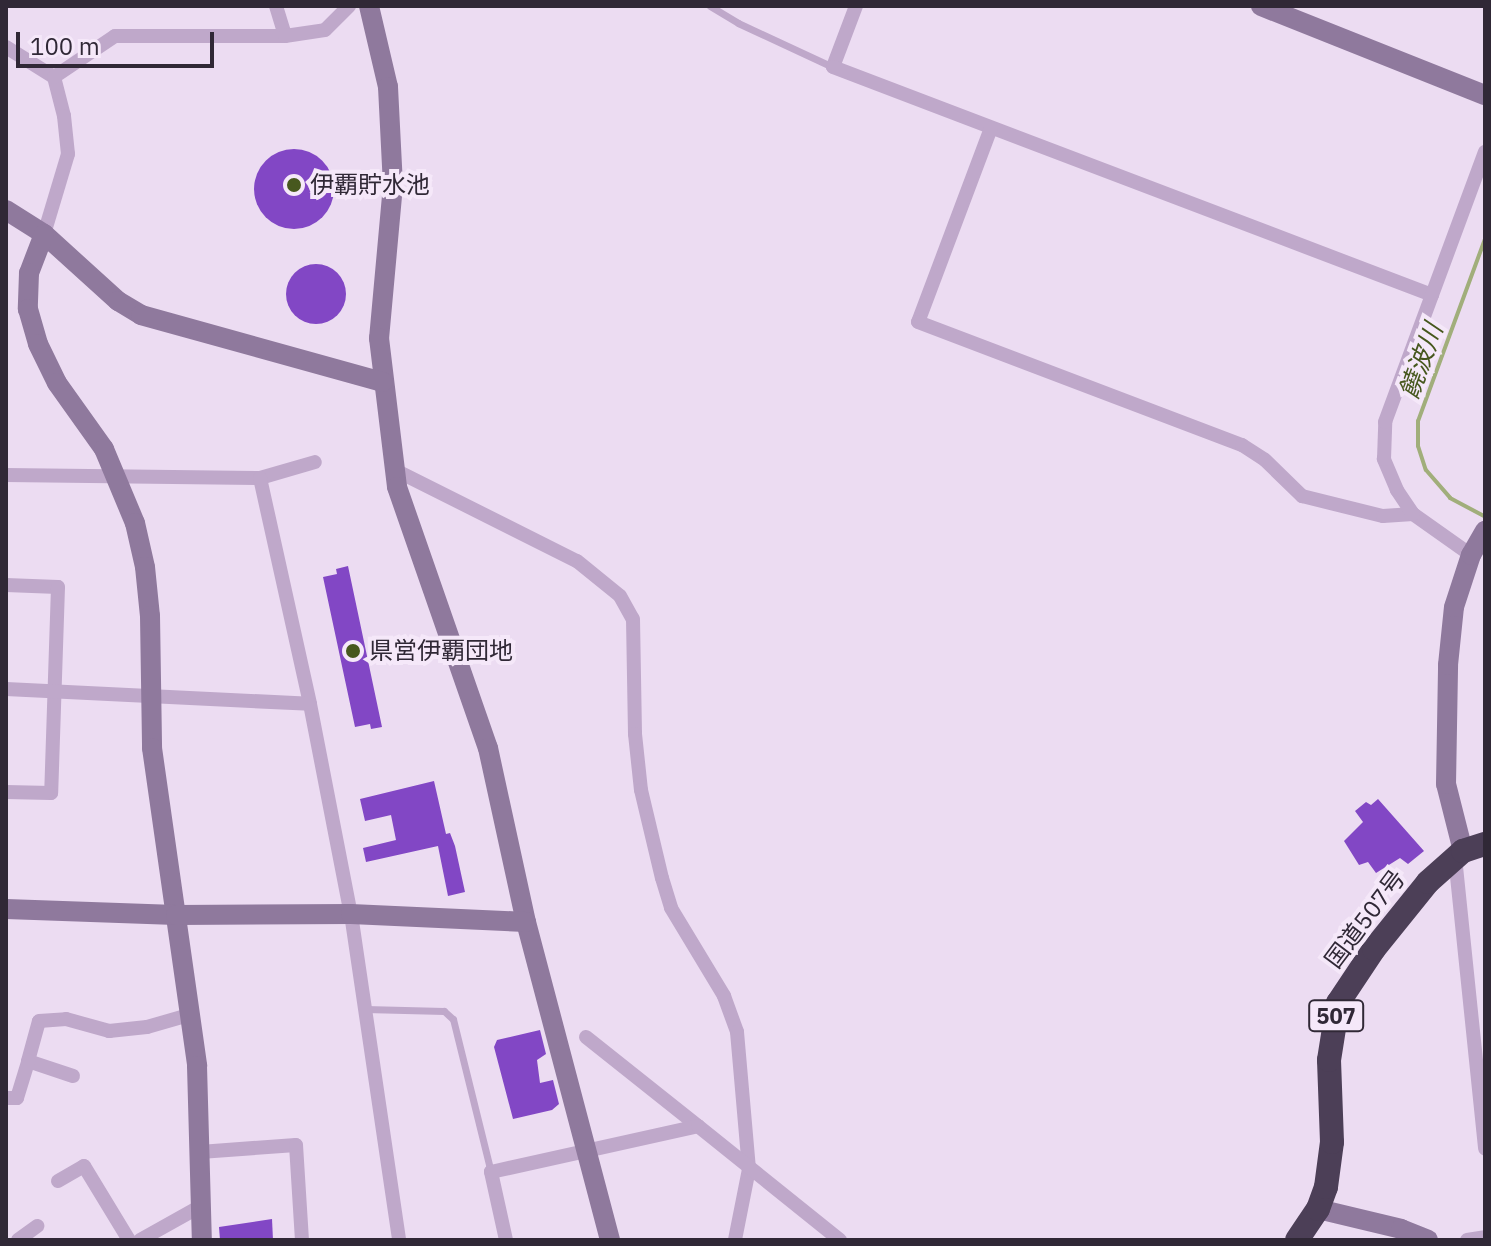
<!DOCTYPE html>
<meta charset="utf-8">
<style>
body{margin:0}
#map{position:relative;width:1491px;height:1246px;overflow:hidden;background:#ecdcf2;font-family:"IBM Plex Sans","Noto Sans JP",sans-serif}
div>[style]{position:absolute}
.stream>*{height:4px;margin:-2px;padding:0 2px;transform-origin:2px;border-radius:2px;background:#a1ae7b}
.building>*{inset:0;background:#8247c5}
.round{border-radius:50%}
.lane>*{height:7px;margin:-3.5px;padding:0 3.5px;transform-origin:3.5px;border-radius:3.5px;background:#bfa8ca}
.street>*{height:14px;margin:-7px;padding:0 7px;transform-origin:7px;border-radius:7px;background:#bfa8ca}
.secondary>*{height:20px;margin:-10px;padding:0 10px;transform-origin:10px;border-radius:10px;background:#8f799d}
.highway>*{height:24px;margin:-12px;padding:0 12px;transform-origin:12px;border-radius:12px;background:#4c3f57}
.dots>*{width:22px;height:22px;translate:-50% -50%;box-sizing:border-box;border:4px solid #f5e8f9;border-radius:50%}
span{translate:-50% -50%;white-space:nowrap;text-align:center;line-height:1.15;-webkit-text-stroke:8px #f5e8f9;paint-order:stroke}
.shield-label span{padding:2px 6px;background:#f5e8f9;border:2px solid;border-radius:6px;-webkit-text-stroke-width:0}
.shield-label{font-size:22px;color:#302836;font-weight:700}
.poi-label{font-size:24px;color:#302836}
.left{translate:0 -50%;text-align:left}
.street-label{font-size:24px;color:#302836}
.water-label{font-size:26px;color:#47581e;font-style:italic}
.frame{position:absolute;inset:0;border:8px solid #302836;pointer-events:none}
.scale{position:absolute;left:16px;top:32px;width:198px;height:36px;box-sizing:border-box;border:4px solid #302836;border-top:0;padding-left:10px;font-size:24px;line-height:28px;white-space:nowrap;color:#302836;-webkit-text-stroke:6px #f5e8f9;paint-order:stroke}
</style>
<div id="map">
<div class="stream">
<i style="left:1485px;top:239px;width:194px;rotate:110.2deg"></i>
<i style="left:1418px;top:421px;width:25px;rotate:90deg"></i>
<i style="left:1418px;top:446px;width:25px;rotate:72deg"></i>
<i style="left:1426px;top:470px;width:37px;rotate:49deg"></i>
<i style="left:1450px;top:498px;width:40px;rotate:28deg"></i>
</div>
<div class="building">
<i class="round" style="left:254px;top:149px;width:80px;height:80px"></i>
<i class="round" style="left:286px;top:264px;width:60px;height:60px"></i>
<i style="clip-path:polygon(348px 566px,382px 727px,371px 729px,370px 724px,355px 727px,323px 577px,337px 574px,336px 569px)"></i>
<i style="clip-path:polygon(434px 781px,446px 834px,450px 833px,455px 846px,465px 892px,448px 896px,438px 846px,366px 862px,363px 848px,396px 840px,391px 815px,365px 821px,360px 799px)"></i>
<i style="clip-path:polygon(1378px 799px,1424px 851px,1408px 864px,1400px 858px,1376px 873px,1368px 862px,1359px 865px,1344px 841px,1363px 822px,1355px 811px,1366px 802px,1371px 805px)"></i>
<i style="clip-path:polygon(540px 1030px,546px 1054px,537px 1060px,540px 1083px,553px 1080px,559px 1104px,552px 1110px,513px 1119px,494px 1047px,497px 1040px)"></i>
<i style="clip-path:polygon(272px 1219px,273px 1240px,220px 1240px,219px 1227px)"></i>
</div>
<div class="lane">
<i style="left:710px;top:6px;width:33px;rotate:31deg"></i>
<i style="left:738px;top:23px;width:105px;rotate:24.9deg"></i>
<i style="left:365px;top:1009px;width:79px;rotate:1.5deg"></i>
<i style="left:444px;top:1011px;width:12px;rotate:42deg"></i>
<i style="left:453px;top:1019px;width:158px;rotate:76.1deg"></i>
</div>
<div class="street">
<i style="left:276px;top:6px;width:31px;rotate:73deg"></i>
<i style="left:856px;top:6px;width:65px;rotate:110.7deg"></i>
<i style="left:833px;top:67px;width:641px;rotate:20.84deg"></i>
<i style="left:6px;top:47px;width:57px;rotate:32deg"></i>
<i style="left:54px;top:77px;width:40px;rotate:75.6deg"></i>
<i style="left:64px;top:116px;width:38px;rotate:84deg"></i>
<i style="left:68px;top:154px;width:84px;rotate:106.7deg"></i>
<i style="left:54px;top:77px;width:73px;rotate:-33.9deg"></i>
<i style="left:115px;top:36px;width:170px"></i>
<i style="left:285px;top:36px;width:40px;rotate:-8.5deg"></i>
<i style="left:325px;top:30px;width:34px;rotate:-45deg"></i>
<i style="left:991px;top:128px;width:207px;rotate:110.6deg"></i>
<i style="left:918px;top:322px;width:347px;rotate:20.8deg"></i>
<i style="left:1242px;top:445px;width:27px;rotate:33deg"></i>
<i style="left:1265px;top:460px;width:52px;rotate:44.2deg"></i>
<i style="left:1302px;top:496px;width:83px;rotate:13.9deg"></i>
<i style="left:1383px;top:516px;width:30px;rotate:-4deg"></i>
<i style="left:395px;top:470px;width:203px;rotate:26.6deg"></i>
<i style="left:577px;top:561px;width:55px;rotate:39.1deg"></i>
<i style="left:620px;top:596px;width:26px;rotate:61deg"></i>
<i style="left:633px;top:619px;width:115px;rotate:89deg"></i>
<i style="left:635px;top:734px;width:56px;rotate:83.9deg"></i>
<i style="left:641px;top:790px;width:90px;rotate:76.6deg"></i>
<i style="left:662px;top:878px;width:31px;rotate:73deg"></i>
<i style="left:671px;top:908px;width:103px;rotate:58.9deg"></i>
<i style="left:724px;top:996px;width:38px;rotate:70deg"></i>
<i style="left:737px;top:1032px;width:138px;rotate:85deg"></i>
<i style="left:749px;top:1169px;width:72px;rotate:101.2deg"></i>
<i style="left:6px;top:475px;width:254px;rotate:0.7deg"></i>
<i style="left:260px;top:478px;width:57px;rotate:-16.2deg"></i>
<i style="left:260px;top:478px;width:231px;rotate:77.5deg"></i>
<i style="left:310px;top:704px;width:214px;rotate:79deg"></i>
<i style="left:351px;top:914px;width:330px;rotate:81.6deg"></i>
<i style="left:1471px;top:555px;width:71px;rotate:-144.7deg"></i>
<i style="left:1413px;top:514px;width:29px;rotate:-124deg"></i>
<i style="left:1397px;top:490px;width:34px;rotate:-113deg"></i>
<i style="left:1384px;top:459px;width:37px;rotate:-88deg"></i>
<i style="left:1385px;top:422px;width:288px;rotate:-69.7deg"></i>
<i style="left:6px;top:585px;width:52px;rotate:2.2deg"></i>
<i style="left:58px;top:587px;width:206px;rotate:91.9deg"></i>
<i style="left:51px;top:793px;width:45px;rotate:-178.7deg"></i>
<i style="left:6px;top:689px;width:304px;rotate:2.8deg"></i>
<i style="left:1455px;top:857px;width:293px;rotate:84.1deg"></i>
<i style="left:586px;top:1037px;width:143px;rotate:38.5deg"></i>
<i style="left:73px;top:1076px;width:47px;rotate:-161.6deg"></i>
<i style="left:28px;top:1061px;width:41px;rotate:-74.6deg"></i>
<i style="left:39px;top:1021px;width:27px;rotate:-4deg"></i>
<i style="left:66px;top:1019px;width:45px;rotate:15.6deg"></i>
<i style="left:109px;top:1031px;width:38px;rotate:-6deg"></i>
<i style="left:147px;top:1027px;width:47px;rotate:-16.1deg"></i>
<i style="left:6px;top:1098px;width:11px"></i>
<i style="left:17px;top:1098px;width:39px;rotate:-73deg"></i>
<i style="left:200px;top:1152px;width:96px;rotate:-4.2deg"></i>
<i style="left:296px;top:1145px;width:95px;rotate:86.4deg"></i>
<i style="left:58px;top:1181px;width:30px;rotate:-30deg"></i>
<i style="left:84px;top:1166px;width:87px;rotate:58.7deg"></i>
<i style="left:18px;top:1240px;width:24px;rotate:-36deg"></i>
<i style="left:140px;top:1240px;width:70px;rotate:-29.1deg"></i>
<i style="left:506px;top:1240px;width:70px;rotate:-102.4deg"></i>
<i style="left:491px;top:1172px;width:212px;rotate:-12.5deg"></i>
<i style="left:698px;top:1126px;width:182px;rotate:38.8deg"></i>
<i style="left:1467px;top:1240px;width:18px;rotate:-9deg"></i>
</div>
<div class="secondary">
<i style="left:369px;top:6px;width:83px;rotate:76.8deg"></i>
<i style="left:388px;top:87px;width:98px;rotate:87.1deg"></i>
<i style="left:393px;top:185px;width:154px;rotate:95.2deg"></i>
<i style="left:379px;top:338px;width:150px;rotate:83.1deg"></i>
<i style="left:397px;top:487px;width:276px;rotate:70.8deg"></i>
<i style="left:488px;top:748px;width:178px;rotate:77.7deg"></i>
<i style="left:526px;top:922px;width:329px;rotate:75.2deg"></i>
<i style="left:1261px;top:6px;width:241px;rotate:21.7deg"></i>
<i style="left:6px;top:210px;width:45px;rotate:32.3deg"></i>
<i style="left:44px;top:234px;width:100px;rotate:42.2deg"></i>
<i style="left:118px;top:301px;width:27px;rotate:31deg"></i>
<i style="left:141px;top:315px;width:251px;rotate:15.5deg"></i>
<i style="left:44px;top:234px;width:42px;rotate:111deg"></i>
<i style="left:29px;top:273px;width:36px;rotate:92deg"></i>
<i style="left:28px;top:309px;width:36px;rotate:74deg"></i>
<i style="left:38px;top:344px;width:43px;rotate:64deg"></i>
<i style="left:57px;top:383px;width:81px;rotate:54.5deg"></i>
<i style="left:104px;top:449px;width:80px;rotate:67.3deg"></i>
<i style="left:135px;top:523px;width:45px;rotate:77.2deg"></i>
<i style="left:145px;top:567px;width:49px;rotate:84.2deg"></i>
<i style="left:150px;top:616px;width:132px;rotate:89.1deg"></i>
<i style="left:152px;top:748px;width:321px;rotate:81.9deg"></i>
<i style="left:197px;top:1066px;width:174px;rotate:88.4deg"></i>
<i style="left:1463px;top:851px;width:69px;rotate:-104.2deg"></i>
<i style="left:1446px;top:784px;width:119px;rotate:-89deg"></i>
<i style="left:1448px;top:665px;width:58px;rotate:-84.1deg"></i>
<i style="left:1454px;top:607px;width:55px;rotate:-71.9deg"></i>
<i style="left:1471px;top:555px;width:28px;rotate:-60deg"></i>
<i style="left:6px;top:909px;width:170px;rotate:2deg"></i>
<i style="left:176px;top:915px;width:175px;rotate:-0.3deg"></i>
<i style="left:351px;top:914px;width:175px;rotate:2.6deg"></i>
<i style="left:1318px;top:1209px;width:85px;rotate:13.5deg"></i>
<i style="left:1401px;top:1229px;width:29px;rotate:22deg"></i>
</div>
<div class="highway">
<i style="left:1297px;top:1240px;width:37px;rotate:-56deg"></i>
<i style="left:1318px;top:1209px;width:23px;rotate:-70deg"></i>
<i style="left:1326px;top:1187px;width:45px;rotate:-82.4deg"></i>
<i style="left:1332px;top:1142px;width:82px;rotate:-92.1deg"></i>
<i style="left:1329px;top:1060px;width:58px;rotate:-81deg"></i>
<i style="left:1338px;top:1003px;width:65px;rotate:-56.3deg"></i>
<i style="left:1374px;top:949px;width:86px;rotate:-51.1deg"></i>
<i style="left:1428px;top:882px;width:47px;rotate:-41.5deg"></i>
<i style="left:1463px;top:851px;width:23px;rotate:-18deg"></i>
</div>
<div class="dots">
<i style="left:294px;top:185px;background:#47581e"></i>
<i style="left:353px;top:651px;background:#47581e"></i>
</div>
<div class="shield-label">
<span style="left:1336px;top:1016px">507</span>
</div>
<div class="poi-label">
<span class="left" style="left:310px;top:185px">伊覇貯水池</span>
<span class="left" style="left:369px;top:651px">県営伊覇団地</span>
</div>
<div class="street-label">
<span style="left:1365px;top:919px;rotate:-53deg">国道507号</span>
</div>
<div class="water-label">
<span style="left:1421px;top:361px;rotate:-70deg">饒波川</span>
</div>
<div class="frame"></div>
<div class="scale">100 m</div>
</div>
